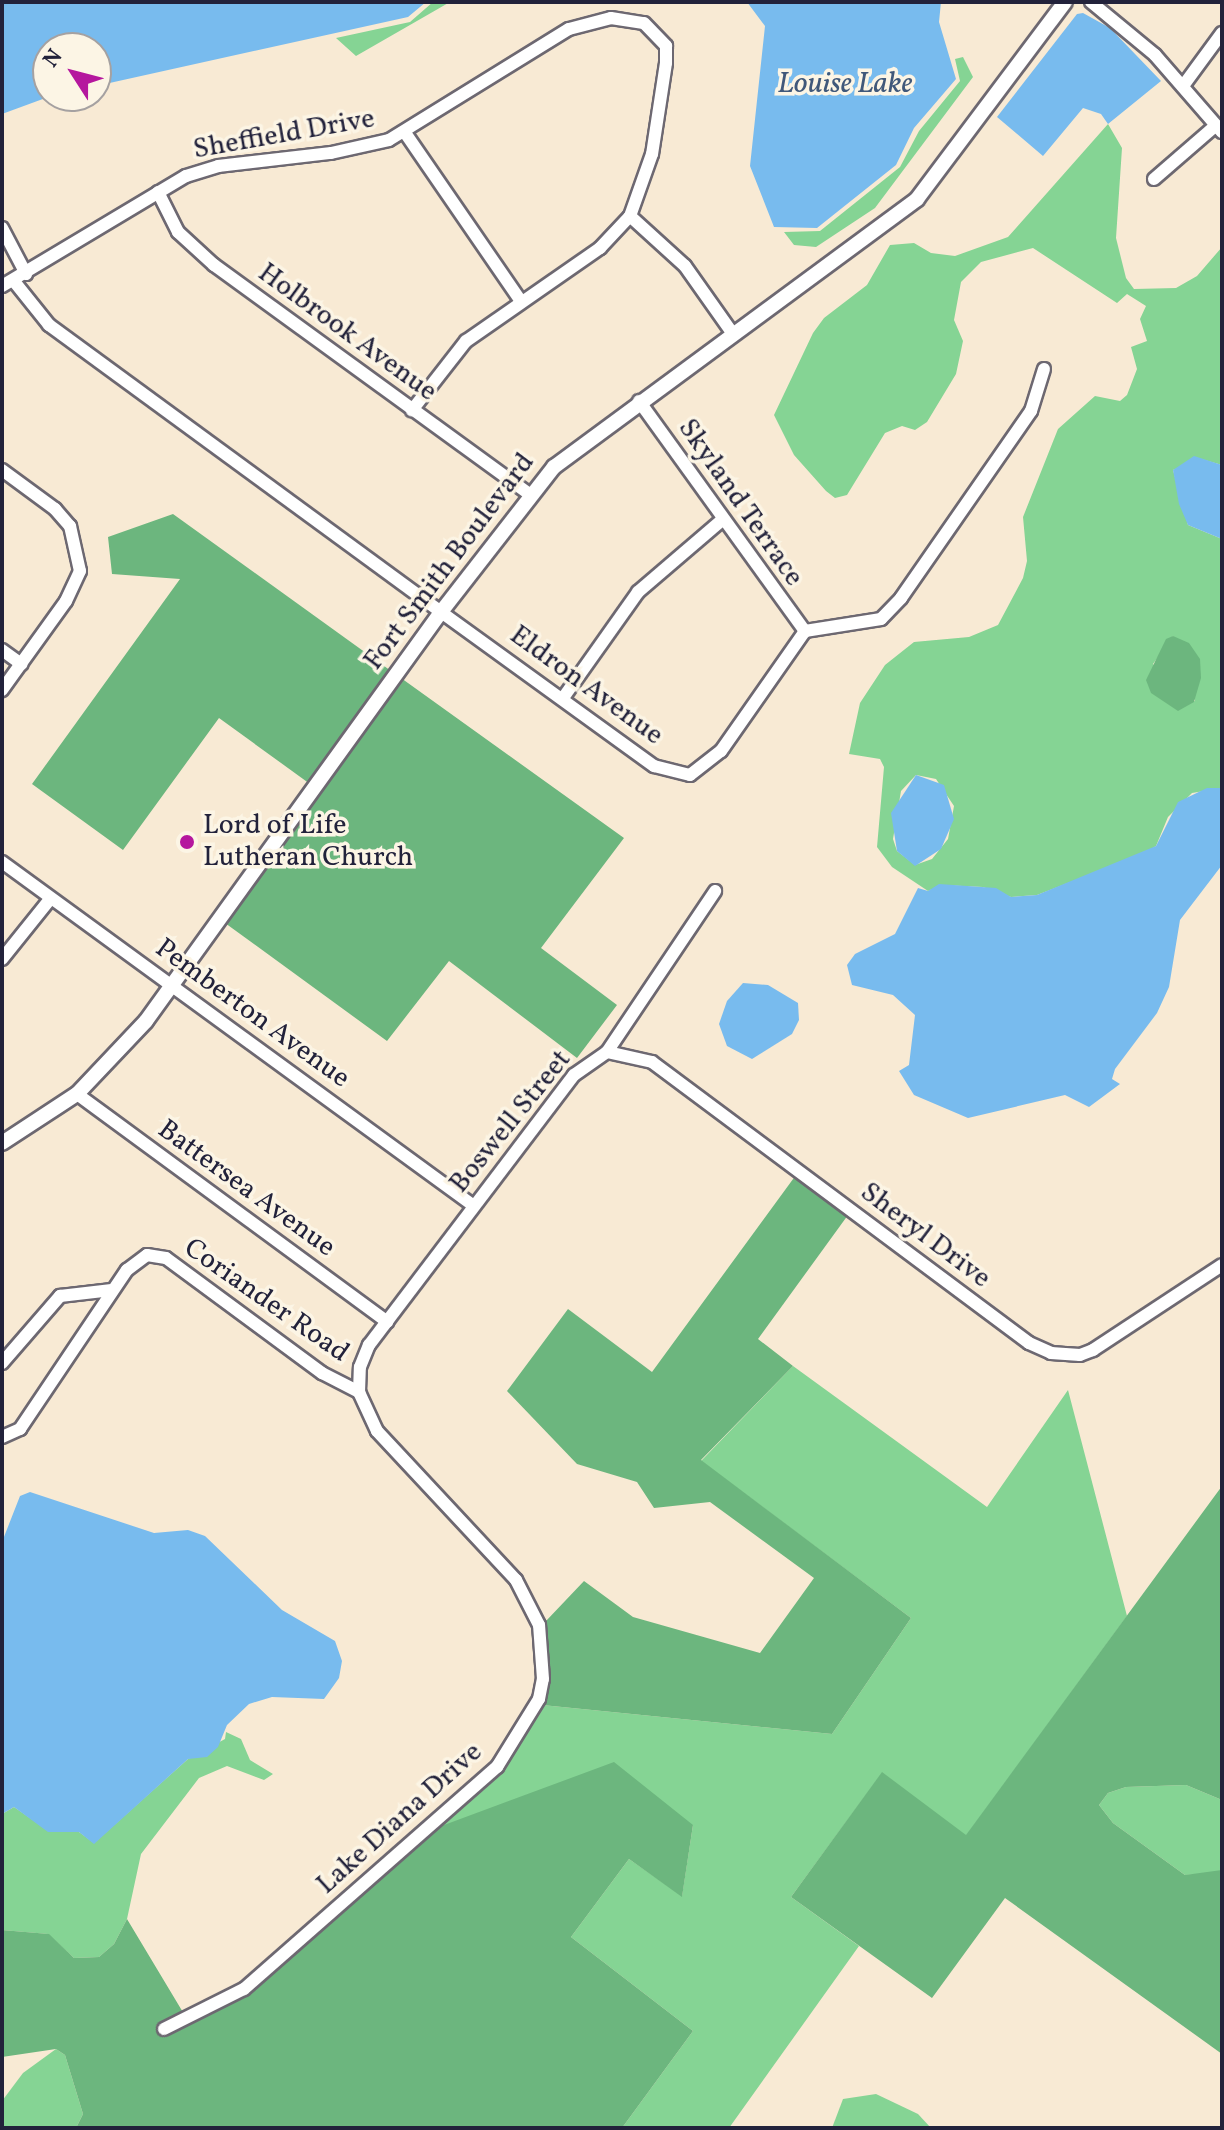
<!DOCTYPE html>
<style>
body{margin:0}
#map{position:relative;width:1224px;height:2130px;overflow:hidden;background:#f8ead4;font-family:Vollkorn,serif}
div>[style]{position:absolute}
.green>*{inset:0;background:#85d494}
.forest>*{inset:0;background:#6cb67e}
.water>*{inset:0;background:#78bbee}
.roads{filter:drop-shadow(2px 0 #6d6871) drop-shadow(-2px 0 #6d6871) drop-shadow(0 2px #6d6871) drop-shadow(0 -2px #6d6871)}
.minor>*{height:12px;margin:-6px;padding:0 6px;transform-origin:6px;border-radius:6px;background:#fff}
.tertiary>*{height:14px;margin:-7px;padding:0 7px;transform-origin:7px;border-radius:7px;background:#fff}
.dots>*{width:22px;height:22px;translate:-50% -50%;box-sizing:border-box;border:4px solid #fcf5e5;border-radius:50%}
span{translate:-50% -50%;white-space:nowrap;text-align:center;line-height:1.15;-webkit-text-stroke:7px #fcf5e5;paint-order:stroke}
.street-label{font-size:28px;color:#22223b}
.poi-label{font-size:28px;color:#22223b}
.left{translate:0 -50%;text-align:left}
.water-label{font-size:30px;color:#40587a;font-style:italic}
.frame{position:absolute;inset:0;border:4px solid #22223b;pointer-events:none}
.north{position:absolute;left:32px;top:32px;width:80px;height:80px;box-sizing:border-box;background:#fcf5e5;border:2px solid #a5a1a1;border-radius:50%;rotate:306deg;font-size:22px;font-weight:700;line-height:32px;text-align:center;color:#22223b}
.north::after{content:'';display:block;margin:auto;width:28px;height:36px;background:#b5179e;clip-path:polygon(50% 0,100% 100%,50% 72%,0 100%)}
</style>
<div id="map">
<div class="green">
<i style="clip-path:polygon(433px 2px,450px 2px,356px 56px,336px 38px,410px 22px)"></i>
<i style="clip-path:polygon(963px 57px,973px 77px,875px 208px,816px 247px,794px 245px,784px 232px,820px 231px,900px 167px,919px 131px,960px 81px,955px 59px)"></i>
<i style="clip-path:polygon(evenodd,1108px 124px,1122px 148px,1116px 238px,1126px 278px,1134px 289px,1176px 288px,1197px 276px,1222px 247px,1222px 465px,1201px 459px,1173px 470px,1188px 525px,1222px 539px,1222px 788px,1192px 793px,1168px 817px,1156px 846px,1143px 854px,1037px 895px,1011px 897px,983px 887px,942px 885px,928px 891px,892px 867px,877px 847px,884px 767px,880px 759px,849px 754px,860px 703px,885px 665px,914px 642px,969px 637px,998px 625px,1023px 578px,1027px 561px,1023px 517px,1058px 429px,1095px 396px,1120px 401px,1127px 395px,1137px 369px,1131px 347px,1147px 341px,1140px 319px,1146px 306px,1127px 294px,1117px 303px,1033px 248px,981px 262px,961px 282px,954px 320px,963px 341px,956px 374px,927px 422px,915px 430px,902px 426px,885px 433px,847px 495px,835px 498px,826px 491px,794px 455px,774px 415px,813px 333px,824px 318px,867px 285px,890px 245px,914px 243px,931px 253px,955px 256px,1008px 237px,1108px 124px,1173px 636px,1195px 701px,1183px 704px,1153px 664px,1173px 636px,1108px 124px,916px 775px,936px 779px,954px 806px,948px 839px,932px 859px,915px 865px,897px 851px,893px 839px,901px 791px,916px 775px)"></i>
<i style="clip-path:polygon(793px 1366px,987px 1507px,1068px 1390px,1127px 1616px,966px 1836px,882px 1773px,791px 1897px,859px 1946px,729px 2128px,622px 2128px,693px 2031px,571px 1937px,629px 1859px,682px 1896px,693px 1825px,436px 1828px,502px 1771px,542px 1705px,832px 1734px,911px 1618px,701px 1461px)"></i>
<i style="clip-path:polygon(226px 1732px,241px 1739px,250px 1760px,273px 1774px,264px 1780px,227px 1766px,199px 1778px,141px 1854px,127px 1919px,114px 1944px,99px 1957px,74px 1958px,48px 1934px,2px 1930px,2px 1814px,14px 1807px,43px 1827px,79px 1832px,94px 1843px,188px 1759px,225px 1739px)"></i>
<i style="clip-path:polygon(1186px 1785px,1222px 1800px,1222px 1870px,1212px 1874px,1185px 1875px,1113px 1823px,1099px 1805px,1108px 1793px,1126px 1787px)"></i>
<i style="clip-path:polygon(56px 2049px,65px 2055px,83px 2114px,76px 2128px,2px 2128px,2px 2101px,23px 2073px)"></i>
<i style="clip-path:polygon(876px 2094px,918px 2114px,931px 2128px,832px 2128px,843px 2099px)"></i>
</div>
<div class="forest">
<i style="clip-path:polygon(173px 514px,391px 671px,310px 784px,219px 718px,123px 850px,32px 784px,180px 579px,112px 574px,108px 537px)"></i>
<i style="clip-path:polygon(1173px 636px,1189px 643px,1200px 659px,1201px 678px,1194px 702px,1178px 711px,1151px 693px,1146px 680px,1166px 639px)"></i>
<i style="clip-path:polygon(401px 678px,624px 838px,541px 948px,617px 1005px,577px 1058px,449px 961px,387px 1041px,225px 923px)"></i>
<i style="clip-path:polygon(796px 1175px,848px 1215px,758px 1339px,793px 1366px,701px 1460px,911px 1618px,832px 1734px,542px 1705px,549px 1679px,546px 1621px,584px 1581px,633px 1617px,760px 1653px,814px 1578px,710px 1502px,654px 1508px,637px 1482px,577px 1464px,507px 1391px,568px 1309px,652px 1372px)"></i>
<i style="clip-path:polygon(1222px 1486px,1222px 1800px,1186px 1785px,1126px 1787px,1108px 1793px,1099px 1805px,1113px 1823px,1185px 1875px,1222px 1870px,1222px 2054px,1005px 1898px,932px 1998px,791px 1897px,882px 1772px,966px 1835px)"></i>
<i style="clip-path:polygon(614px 1762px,693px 1825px,682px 1897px,629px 1859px,571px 1937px,693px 2031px,622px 2128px,76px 2128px,83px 2114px,65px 2055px,56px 2049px,2px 2057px,2px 1930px,49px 1934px,74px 1958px,99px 1957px,114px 1944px,127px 1919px,184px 2014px,156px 2026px,162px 2036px,248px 1993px,436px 1828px)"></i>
</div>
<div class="water">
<i style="clip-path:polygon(2px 2px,426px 2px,408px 17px,96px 86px,96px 48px,48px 48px,51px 96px,2px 114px)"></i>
<i style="clip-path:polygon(747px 2px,941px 2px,939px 22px,956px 79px,914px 128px,896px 165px,817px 228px,774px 227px,750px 166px,765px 26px)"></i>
<i style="clip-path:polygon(1083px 13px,1110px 28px,1161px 81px,1108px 124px,1101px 114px,1083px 108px,1043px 156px,997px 117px,1077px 14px)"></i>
<i style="clip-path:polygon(1194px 456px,1222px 465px,1222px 539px,1188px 525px,1179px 504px,1173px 470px)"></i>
<i style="clip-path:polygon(916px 775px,944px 785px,954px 819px,941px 849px,915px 866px,897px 851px,891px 813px)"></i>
<i style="clip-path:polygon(1207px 788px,1222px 788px,1222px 865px,1180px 920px,1169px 987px,1157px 1013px,1115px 1069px,1112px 1079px,1120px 1084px,1089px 1107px,1065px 1095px,968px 1118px,914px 1095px,899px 1071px,909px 1065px,915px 1015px,893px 995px,852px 985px,847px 965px,855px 954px,895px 934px,918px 888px,928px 891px,939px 884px,996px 888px,1011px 897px,1037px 895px,1156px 846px,1178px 802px)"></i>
<i style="clip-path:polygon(743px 983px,768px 985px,798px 1003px,799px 1020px,792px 1034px,752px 1059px,727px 1046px,719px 1024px,727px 1001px)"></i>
<i style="clip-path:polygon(30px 1492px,154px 1533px,188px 1530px,205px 1536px,282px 1610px,335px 1641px,342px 1661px,339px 1678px,324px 1699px,272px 1697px,249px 1704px,227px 1725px,218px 1747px,207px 1757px,188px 1759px,94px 1844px,79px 1832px,48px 1832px,14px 1807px,2px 1814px,2px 1542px,20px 1496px)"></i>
</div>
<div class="roads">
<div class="minor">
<i style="left:1091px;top:2px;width:83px;rotate:39.6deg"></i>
<i style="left:1155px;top:55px;width:102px;rotate:49deg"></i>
<i style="left:1183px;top:86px;width:66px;rotate:-53.7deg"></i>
<i style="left:406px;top:134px;width:201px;rotate:55.5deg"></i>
<i style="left:1154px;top:179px;width:79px;rotate:-40.9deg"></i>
<i style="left:158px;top:192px;width:45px;rotate:63.4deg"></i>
<i style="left:178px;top:232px;width:49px;rotate:42.5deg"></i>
<i style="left:214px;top:265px;width:389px;rotate:36deg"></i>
<i style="left:630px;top:216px;width:74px;rotate:42.3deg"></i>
<i style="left:685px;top:266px;width:83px;rotate:54.8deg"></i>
<i style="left:2px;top:228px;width:52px;rotate:62.4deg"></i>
<i style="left:13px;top:280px;width:58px;rotate:51.3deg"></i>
<i style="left:49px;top:325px;width:486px;rotate:36.2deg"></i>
<i style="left:441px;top:612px;width:263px;rotate:35.9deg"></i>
<i style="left:654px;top:766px;width:37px;rotate:14deg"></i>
<i style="left:690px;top:775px;width:39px;rotate:-38deg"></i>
<i style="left:721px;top:751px;width:146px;rotate:-55deg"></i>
<i style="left:805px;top:631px;width:77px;rotate:-9deg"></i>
<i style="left:881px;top:619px;width:29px;rotate:-46deg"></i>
<i style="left:901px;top:598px;width:228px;rotate:-55.2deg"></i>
<i style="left:1031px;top:411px;width:44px;rotate:-72.8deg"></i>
<i style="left:2px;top:286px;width:214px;rotate:-30.9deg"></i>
<i style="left:186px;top:176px;width:34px;rotate:-17deg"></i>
<i style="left:218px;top:166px;width:114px;rotate:-6.6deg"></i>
<i style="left:331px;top:153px;width:59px;rotate:-12.6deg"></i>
<i style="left:389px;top:140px;width:211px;rotate:-31.7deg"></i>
<i style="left:569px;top:29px;width:43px;rotate:-14.7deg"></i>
<i style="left:611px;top:18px;width:33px;rotate:9deg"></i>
<i style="left:644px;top:23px;width:32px;rotate:46deg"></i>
<i style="left:666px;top:46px;width:17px;rotate:90deg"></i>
<i style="left:666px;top:63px;width:92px;rotate:98.7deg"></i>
<i style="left:652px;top:154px;width:66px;rotate:109.5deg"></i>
<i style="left:630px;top:216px;width:44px;rotate:133.2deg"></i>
<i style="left:600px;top:248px;width:163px;rotate:145.2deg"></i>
<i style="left:466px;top:341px;width:88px;rotate:128deg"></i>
<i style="left:639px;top:401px;width:284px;rotate:54.2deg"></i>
<i style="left:2px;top:470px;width:66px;rotate:36.3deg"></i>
<i style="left:55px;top:509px;width:23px;rotate:49deg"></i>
<i style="left:70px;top:526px;width:46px;rotate:77.5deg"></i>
<i style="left:80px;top:571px;width:33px;rotate:115deg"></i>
<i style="left:66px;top:601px;width:110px;rotate:125.7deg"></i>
<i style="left:2px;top:650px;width:24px;rotate:36deg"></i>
<i style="left:563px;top:698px;width:130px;rotate:-54.7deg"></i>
<i style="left:638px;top:592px;width:111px;rotate:-40.6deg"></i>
<i style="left:2px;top:862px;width:584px;rotate:36.09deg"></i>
<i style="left:2px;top:959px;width:77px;rotate:-51.3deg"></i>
<i style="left:607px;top:1052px;width:46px;rotate:12.5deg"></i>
<i style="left:652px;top:1062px;width:470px;rotate:36.7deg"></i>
<i style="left:1029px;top:1343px;width:24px;rotate:24deg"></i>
<i style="left:1051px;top:1353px;width:29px;rotate:4deg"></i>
<i style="left:1080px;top:1355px;width:14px;rotate:-21deg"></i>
<i style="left:1093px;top:1350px;width:154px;rotate:-33.4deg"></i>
<i style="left:77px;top:1094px;width:385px;rotate:36.3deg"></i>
<i style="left:2px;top:1363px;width:89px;rotate:-49.1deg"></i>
<i style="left:60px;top:1296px;width:52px;rotate:-6.6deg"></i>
<i style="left:2px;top:1437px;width:20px;rotate:-24deg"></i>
<i style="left:20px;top:1429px;width:192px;rotate:-56.1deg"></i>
<i style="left:127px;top:1270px;width:25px;rotate:-37deg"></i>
<i style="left:147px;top:1255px;width:19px;rotate:9deg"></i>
<i style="left:166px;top:1258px;width:194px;rotate:36.4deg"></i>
<i style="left:322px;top:1373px;width:42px;rotate:27.2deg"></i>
<i style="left:164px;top:2029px;width:89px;rotate:-26.6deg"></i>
<i style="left:244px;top:1989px;width:337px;rotate:-41.3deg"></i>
<i style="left:497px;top:1767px;width:80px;rotate:-58.3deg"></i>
<i style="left:539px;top:1699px;width:20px;rotate:-79deg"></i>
<i style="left:543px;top:1679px;width:54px;rotate:-94.2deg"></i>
<i style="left:539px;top:1625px;width:51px;rotate:-117.1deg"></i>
<i style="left:516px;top:1580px;width:204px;rotate:-133deg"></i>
<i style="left:377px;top:1431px;width:43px;rotate:-114.8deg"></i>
<i style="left:359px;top:1392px;width:25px;rotate:-88deg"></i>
<i style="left:360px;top:1367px;width:24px;rotate:-68deg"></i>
<i style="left:369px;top:1345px;width:339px;rotate:-52.8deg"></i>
<i style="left:574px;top:1075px;width:40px;rotate:-34.9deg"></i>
<i style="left:607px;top:1052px;width:194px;rotate:-56.1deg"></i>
</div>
<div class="tertiary">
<i style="left:2px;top:1143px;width:90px;rotate:-33.2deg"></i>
<i style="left:77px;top:1094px;width:100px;rotate:-46.6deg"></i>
<i style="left:146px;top:1021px;width:504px;rotate:-54.2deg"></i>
<i style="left:441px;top:612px;width:184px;rotate:-52.1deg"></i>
<i style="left:554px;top:467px;width:451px;rotate:-36.4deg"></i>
<i style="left:917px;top:199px;width:246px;rotate:-53.1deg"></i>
</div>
</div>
<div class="dots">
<i style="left:187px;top:842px;background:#b5179e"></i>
</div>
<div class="street-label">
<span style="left:284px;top:135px;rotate:-10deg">Sheffield Drive</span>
<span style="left:347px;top:333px;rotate:36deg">Holbrook Avenue</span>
<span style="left:740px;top:503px;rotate:55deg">Skyland Terrace</span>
<span style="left:450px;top:562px;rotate:-53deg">Fort Smith Boulevard</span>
<span style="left:586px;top:686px;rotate:36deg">Eldron Avenue</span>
<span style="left:252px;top:1014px;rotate:36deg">Pemberton Avenue</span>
<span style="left:511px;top:1122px;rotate:-51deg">Boswell Street</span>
<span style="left:246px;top:1189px;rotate:36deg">Battersea Avenue</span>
<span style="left:925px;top:1236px;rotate:37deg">Sheryl Drive</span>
<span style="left:266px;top:1301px;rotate:35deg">Coriander Road</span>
<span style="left:400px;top:1819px;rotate:-42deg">Lake Diana Drive</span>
</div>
<div class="poi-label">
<span class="left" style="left:203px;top:842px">Lord of Life<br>Lutheran Church</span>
</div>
<div class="water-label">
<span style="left:845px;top:84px">Louise Lake</span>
</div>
<div class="frame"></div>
<div class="north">N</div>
</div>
